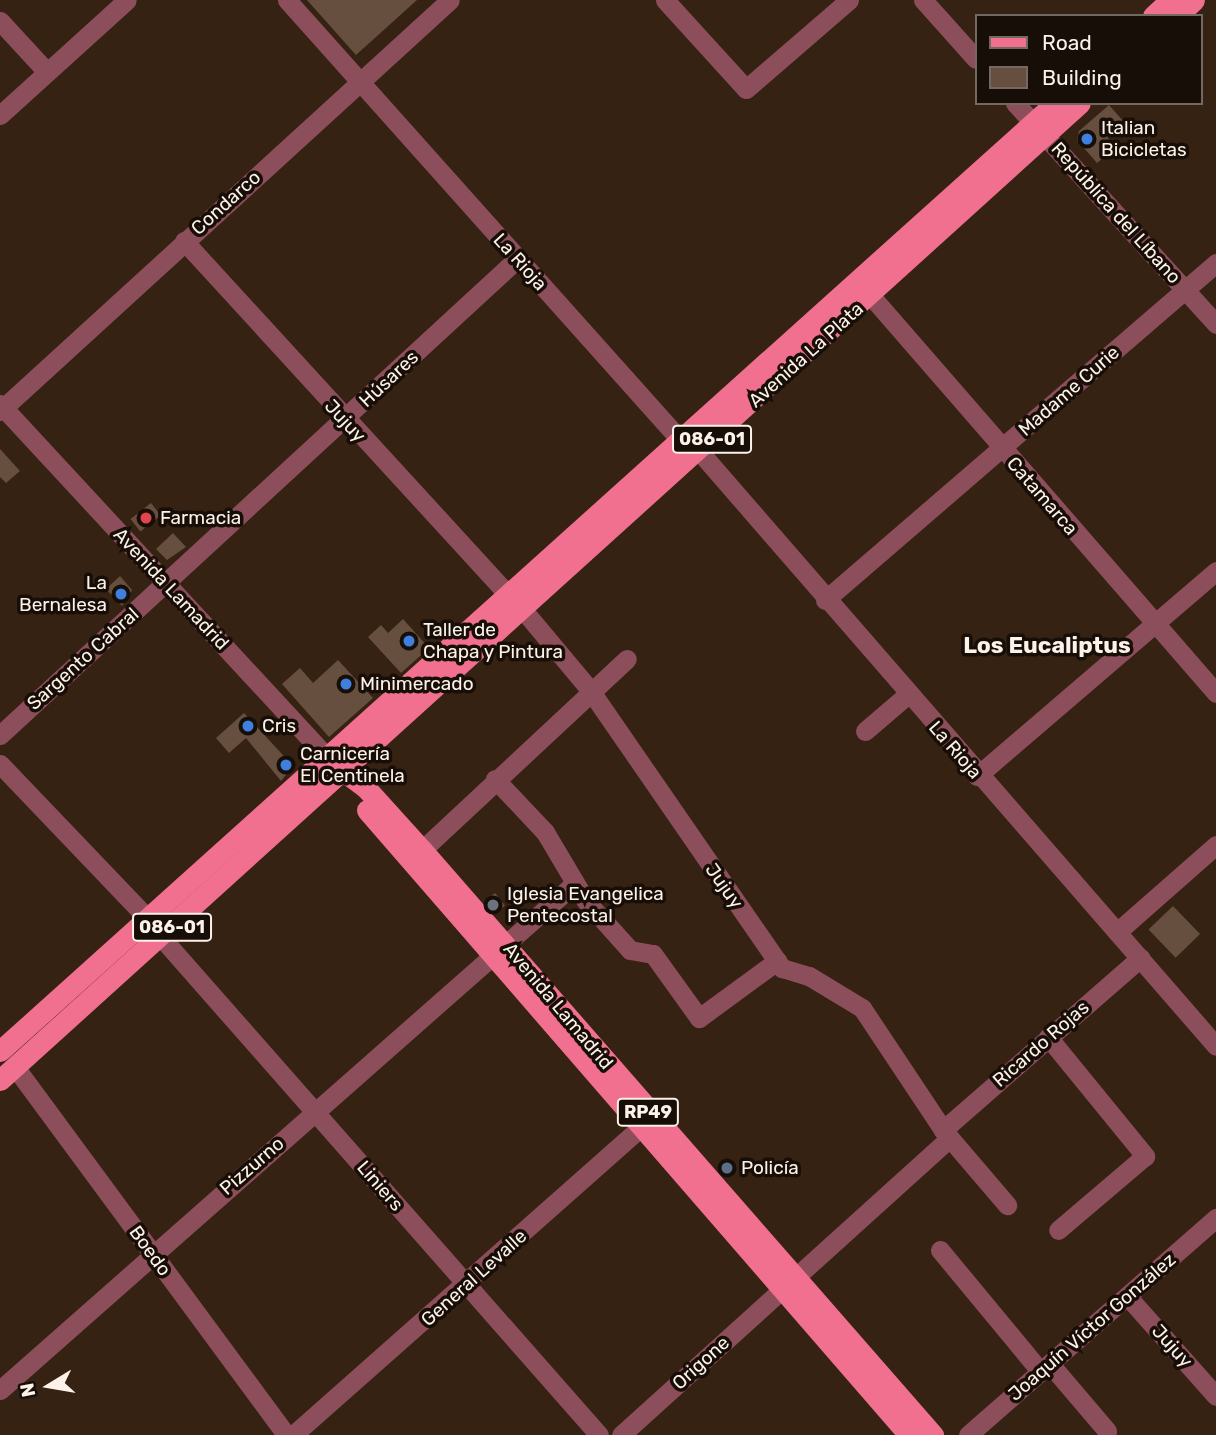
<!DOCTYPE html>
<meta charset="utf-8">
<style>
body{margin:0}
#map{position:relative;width:1216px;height:1435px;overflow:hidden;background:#362213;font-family:Rubik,sans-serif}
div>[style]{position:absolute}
.building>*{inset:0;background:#664f3f;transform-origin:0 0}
.minor>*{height:19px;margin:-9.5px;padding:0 9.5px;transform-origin:9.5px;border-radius:9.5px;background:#8d4e5b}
.major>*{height:21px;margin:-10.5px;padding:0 10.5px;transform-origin:10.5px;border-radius:10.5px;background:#f16f8f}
.dots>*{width:19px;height:19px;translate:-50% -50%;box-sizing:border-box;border:4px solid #170e07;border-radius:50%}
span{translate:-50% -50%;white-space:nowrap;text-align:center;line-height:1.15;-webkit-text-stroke:7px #170e07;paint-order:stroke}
.shield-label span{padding:2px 5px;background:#170e07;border:2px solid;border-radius:5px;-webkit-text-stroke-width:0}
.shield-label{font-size:18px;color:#fdf2ea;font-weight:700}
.poi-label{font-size:19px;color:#fdf2ea}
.left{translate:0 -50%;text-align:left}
.right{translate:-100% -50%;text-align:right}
.street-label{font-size:19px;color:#fdf2ea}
.quarter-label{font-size:23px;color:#fdf2ea;font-weight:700}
.legend{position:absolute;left:975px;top:14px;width:228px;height:91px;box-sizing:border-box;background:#170e07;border:2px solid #736962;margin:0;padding:9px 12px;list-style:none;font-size:21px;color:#fdf2ea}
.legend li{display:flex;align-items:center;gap:14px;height:35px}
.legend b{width:35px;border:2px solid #736962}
.north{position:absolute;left:14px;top:1351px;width:70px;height:70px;-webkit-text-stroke:5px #170e07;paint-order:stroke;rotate:259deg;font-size:19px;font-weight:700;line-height:28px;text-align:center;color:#fdf2ea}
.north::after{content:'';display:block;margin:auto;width:24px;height:32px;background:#fdf2ea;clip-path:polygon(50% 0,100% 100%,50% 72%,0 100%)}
</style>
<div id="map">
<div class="building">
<i style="clip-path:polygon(307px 0,417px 0,356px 55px)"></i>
<i style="clip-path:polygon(1109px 105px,1124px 122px,1107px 137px,1116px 147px,1097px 163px,1077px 140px,1079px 131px)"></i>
<i style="clip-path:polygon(0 449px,20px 471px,6px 483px,0 477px)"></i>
<i style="left:151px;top:503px;width:16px;height:26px;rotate:52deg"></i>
<i style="clip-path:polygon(173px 533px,186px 547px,167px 560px,156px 549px)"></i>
<i style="clip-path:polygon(120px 576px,132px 590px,122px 606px,106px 589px)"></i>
<i style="clip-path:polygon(403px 619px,429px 648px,401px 673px,368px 637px,381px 625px,388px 633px)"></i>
<i style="clip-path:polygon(338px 660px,373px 698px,329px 737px,282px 684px,300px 668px,313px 683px)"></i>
<i style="clip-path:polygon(244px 713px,293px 766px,281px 781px,246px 738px,229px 753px,216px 738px)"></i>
<i style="left:495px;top:893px;width:16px;height:14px;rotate:52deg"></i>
<i style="left:1173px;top:906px;width:39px;height:34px;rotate:46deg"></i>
</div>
<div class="minor">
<i style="left:287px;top:0;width:593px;rotate:48.21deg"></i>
<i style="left:665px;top:0;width:120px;rotate:47.7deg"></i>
<i style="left:746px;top:89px;width:136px;rotate:-40.8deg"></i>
<i style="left:923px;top:0;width:79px;rotate:48.1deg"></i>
<i style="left:0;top:21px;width:69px;rotate:47.3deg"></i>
<i style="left:1015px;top:103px;width:299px;rotate:47.7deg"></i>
<i style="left:0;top:115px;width:171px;rotate:-42.2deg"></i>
<i style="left:184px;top:241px;width:483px;rotate:47.5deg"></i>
<i style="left:871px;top:296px;width:526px;rotate:49.01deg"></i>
<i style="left:0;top:404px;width:485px;rotate:47.2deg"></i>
<i style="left:0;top:411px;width:609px;rotate:-42.41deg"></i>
<i style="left:699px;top:451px;width:788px;rotate:49.01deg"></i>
<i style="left:825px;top:600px;width:516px;rotate:-40.76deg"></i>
<i style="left:524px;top:611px;width:103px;rotate:50.1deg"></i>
<i style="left:590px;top:690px;width:338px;rotate:55.4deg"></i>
<i style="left:782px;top:968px;width:28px;rotate:17deg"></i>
<i style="left:809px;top:976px;width:62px;rotate:31.1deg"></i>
<i style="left:862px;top:1008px;width:146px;rotate:56.4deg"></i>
<i style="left:943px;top:1130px;width:99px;rotate:49.5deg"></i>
<i style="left:865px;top:731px;width:55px;rotate:-40.6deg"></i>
<i style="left:0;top:735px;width:703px;rotate:-42.64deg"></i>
<i style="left:0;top:764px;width:216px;rotate:46.3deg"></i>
<i style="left:977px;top:776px;width:315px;rotate:-40.6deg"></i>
<i style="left:495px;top:779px;width:73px;rotate:46.7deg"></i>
<i style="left:545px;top:832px;width:80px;rotate:59.3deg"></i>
<i style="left:586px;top:901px;width:66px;rotate:48.1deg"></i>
<i style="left:630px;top:950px;width:23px;rotate:10deg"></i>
<i style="left:653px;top:954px;width:79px;rotate:54.3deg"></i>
<i style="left:699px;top:1018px;width:97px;rotate:-36.2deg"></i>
<i style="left:422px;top:850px;width:280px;rotate:-43deg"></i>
<i style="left:1117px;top:932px;width:132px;rotate:-41.3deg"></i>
<i style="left:161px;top:937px;width:663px;rotate:48.67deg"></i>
<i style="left:1048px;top:1037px;width:154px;rotate:50.8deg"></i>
<i style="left:1145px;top:1156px;width:114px;rotate:139.6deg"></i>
<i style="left:15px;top:1067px;width:457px;rotate:53.6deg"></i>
<i style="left:943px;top:1130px;width:262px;rotate:-41.1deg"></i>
<i style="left:940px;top:1250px;width:158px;rotate:50.4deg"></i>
<i style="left:1128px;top:1297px;width:132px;rotate:48.4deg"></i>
<i style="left:1050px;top:1364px;width:88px;rotate:49.6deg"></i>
<i style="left:0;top:1390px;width:765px;rotate:-41.4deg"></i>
<i style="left:293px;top:1435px;width:480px;rotate:-41.5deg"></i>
<i style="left:621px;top:1435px;width:443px;rotate:-42.1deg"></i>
<i style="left:968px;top:1435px;width:330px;rotate:-41.2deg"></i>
</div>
<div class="major">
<i style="left:1153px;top:16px;width:23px;rotate:-43deg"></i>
<i style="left:1177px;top:16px;width:23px;rotate:-43deg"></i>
<i style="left:334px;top:764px;width:39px;rotate:37deg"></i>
<i style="left:365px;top:787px;width:85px;rotate:47.9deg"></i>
<i style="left:422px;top:850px;width:777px;rotate:48.86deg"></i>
<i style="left:367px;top:810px;width:827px;rotate:49.07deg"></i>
<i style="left:0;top:1051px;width:1418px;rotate:-41.94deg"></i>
<i style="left:0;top:1080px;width:1456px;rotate:-42.13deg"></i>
</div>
<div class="dots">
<i style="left:1087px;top:139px;background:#3f7fe0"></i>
<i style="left:146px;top:518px;background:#e0444e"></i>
<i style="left:121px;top:594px;background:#3f7fe0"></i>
<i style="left:409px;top:641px;background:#3f7fe0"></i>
<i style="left:346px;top:684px;background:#3f7fe0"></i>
<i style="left:248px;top:726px;background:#3f7fe0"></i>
<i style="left:286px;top:765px;background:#3f7fe0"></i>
<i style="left:493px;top:905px;background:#6b7280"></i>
<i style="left:727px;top:1168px;background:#5c6f8a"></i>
</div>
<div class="shield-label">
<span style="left:712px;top:439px">086-01</span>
<span style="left:172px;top:927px">086-01</span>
<span style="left:648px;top:1112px">RP49</span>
</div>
<div class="poi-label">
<span class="left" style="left:1101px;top:139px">Italian<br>Bicicletas</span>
<span class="left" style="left:160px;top:518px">Farmacia</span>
<span class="right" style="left:107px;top:594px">La<br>Bernalesa</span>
<span class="left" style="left:423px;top:641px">Taller de<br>Chapa y Pintura</span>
<span class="left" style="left:360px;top:684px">Minimercado</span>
<span class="left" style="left:262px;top:726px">Cris</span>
<span class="left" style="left:300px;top:765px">Carnicería<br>El Centinela</span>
<span class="left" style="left:507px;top:905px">Iglesia Evangelica<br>Pentecostal</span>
<span class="left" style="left:741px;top:1168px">Policía</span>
</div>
<div class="street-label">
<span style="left:226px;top:203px;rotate:-42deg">Condarco</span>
<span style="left:1116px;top:213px;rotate:48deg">República del Líbano</span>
<span style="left:520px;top:262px;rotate:48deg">La Rioja</span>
<span style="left:806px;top:355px;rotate:-42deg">Avenida La Plata</span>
<span style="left:389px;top:379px;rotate:-43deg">Húsares</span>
<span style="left:1069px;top:391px;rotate:-41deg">Madame Curie</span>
<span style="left:345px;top:421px;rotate:47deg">Jujuy</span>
<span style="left:1042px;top:496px;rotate:49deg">Catamarca</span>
<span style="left:171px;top:589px;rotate:47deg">Avenida Lamadrid</span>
<span style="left:83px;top:659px;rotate:-42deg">Sargento Cabral</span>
<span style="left:955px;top:750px;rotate:49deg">La Rioja</span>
<span style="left:724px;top:886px;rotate:55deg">Jujuy</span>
<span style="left:558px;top:1006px;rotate:50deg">Avenida Lamadrid</span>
<span style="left:1041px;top:1044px;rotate:-41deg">Ricardo Rojas</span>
<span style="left:252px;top:1166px;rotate:-41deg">Pizzurno</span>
<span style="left:380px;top:1186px;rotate:49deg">Liniers</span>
<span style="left:150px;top:1251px;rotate:54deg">Boedo</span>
<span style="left:474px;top:1278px;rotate:-42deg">General Levalle</span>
<span style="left:1092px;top:1327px;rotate:-41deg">Joaquín Víctor González</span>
<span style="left:1172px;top:1346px;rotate:48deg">Jujuy</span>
<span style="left:701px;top:1363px;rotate:-42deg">Origone</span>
</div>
<div class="quarter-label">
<span style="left:1047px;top:645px">Los Eucaliptus</span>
</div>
<ul class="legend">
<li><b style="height:9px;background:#f16f8f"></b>Road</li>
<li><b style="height:19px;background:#664f3f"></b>Building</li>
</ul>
<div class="north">N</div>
</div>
